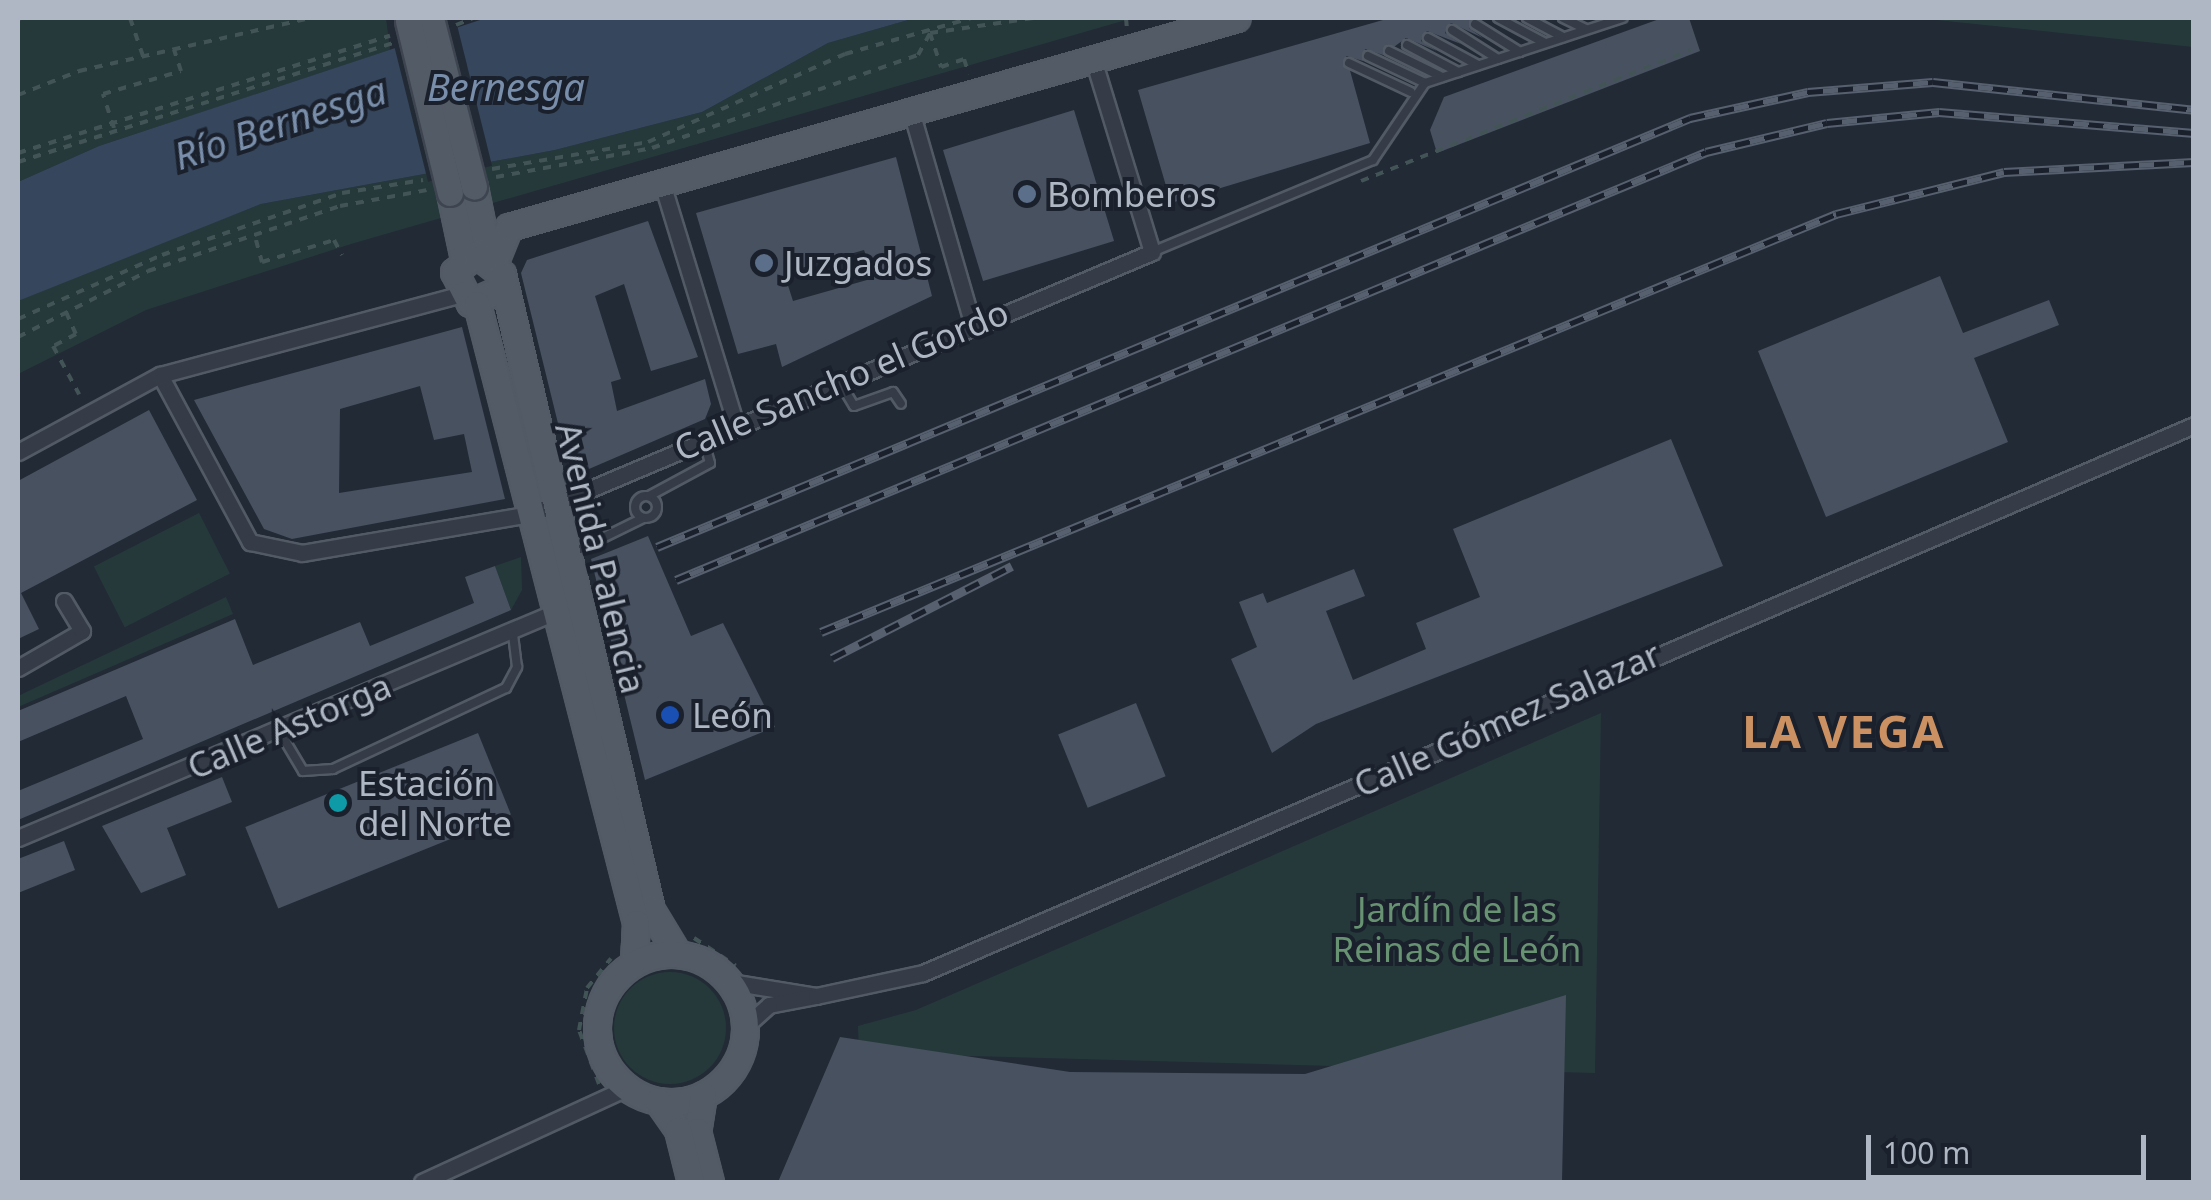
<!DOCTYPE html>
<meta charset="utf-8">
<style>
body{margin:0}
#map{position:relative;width:2211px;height:1200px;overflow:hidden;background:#222a36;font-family:"Noto Sans",sans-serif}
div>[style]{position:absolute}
.green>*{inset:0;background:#26393a;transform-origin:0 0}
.round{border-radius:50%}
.water>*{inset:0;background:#36465d}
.pier>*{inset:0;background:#222a36;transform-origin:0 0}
.building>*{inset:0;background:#485160;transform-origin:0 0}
.path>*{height:4px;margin-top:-2px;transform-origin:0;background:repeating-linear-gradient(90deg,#435457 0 8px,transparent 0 16px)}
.roads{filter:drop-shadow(2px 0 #525a65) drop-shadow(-2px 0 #525a65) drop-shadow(0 2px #525a65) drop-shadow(0 -2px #525a65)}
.lane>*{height:8px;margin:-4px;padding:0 4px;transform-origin:4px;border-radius:4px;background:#353c47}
.lane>.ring{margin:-4px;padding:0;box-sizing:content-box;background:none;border:8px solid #353c47;border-radius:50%}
.street>*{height:15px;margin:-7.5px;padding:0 7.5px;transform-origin:7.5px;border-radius:7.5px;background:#353c47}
.primary>*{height:25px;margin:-12.5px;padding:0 12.5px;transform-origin:12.5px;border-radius:12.5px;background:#535b67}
.primary>.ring{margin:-12.5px;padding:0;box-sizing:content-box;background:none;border:25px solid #535b67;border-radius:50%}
.rail>*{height:9px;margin-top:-4.5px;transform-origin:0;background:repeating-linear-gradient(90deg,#1a212c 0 15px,#57606e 0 30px);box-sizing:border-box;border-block:2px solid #57606e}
.bridges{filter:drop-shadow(2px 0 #3e4551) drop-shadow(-2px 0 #3e4551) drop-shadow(0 2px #3e4551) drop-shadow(0 -2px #3e4551)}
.primary-bridge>*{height:25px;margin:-12.5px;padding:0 12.5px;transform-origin:12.5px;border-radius:12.5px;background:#535b67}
.dots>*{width:28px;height:28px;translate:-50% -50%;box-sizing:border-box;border:5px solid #1a212c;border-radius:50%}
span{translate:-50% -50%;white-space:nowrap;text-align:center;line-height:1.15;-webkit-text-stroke:8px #1a212c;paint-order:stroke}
.poi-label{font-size:35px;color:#afb7c4}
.left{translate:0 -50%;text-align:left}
.street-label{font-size:35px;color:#afb7c4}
.park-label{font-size:35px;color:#689373}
.water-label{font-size:38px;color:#798eaa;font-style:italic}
.district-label{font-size:45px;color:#cc9162;font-weight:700;letter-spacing:2.5px}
.frame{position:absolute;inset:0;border:20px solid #afb7c4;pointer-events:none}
.scale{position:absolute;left:1866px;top:1135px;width:280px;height:45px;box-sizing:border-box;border:5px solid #afb7c4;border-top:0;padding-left:12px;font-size:30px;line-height:35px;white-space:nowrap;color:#afb7c4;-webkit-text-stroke:8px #1a212c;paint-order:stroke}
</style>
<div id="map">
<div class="green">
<i style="clip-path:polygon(18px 18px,386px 18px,390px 50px,99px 146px,18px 182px)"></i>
<i style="clip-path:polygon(915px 18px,1133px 18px,351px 244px,146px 310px,18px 374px,18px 301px,39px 289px,261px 204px,555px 150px,702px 112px,828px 43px)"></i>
<i style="clip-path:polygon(1917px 18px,2193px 18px,2193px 47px,2033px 30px)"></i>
<i style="left:199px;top:513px;width:68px;height:118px;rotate:63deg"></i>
<i style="clip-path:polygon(521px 557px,522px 590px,511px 610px,495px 566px)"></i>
<i style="clip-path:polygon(226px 597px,233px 614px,18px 707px,18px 696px)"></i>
<i style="clip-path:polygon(1601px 713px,1595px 1073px,859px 1053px,858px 1026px,916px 1010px)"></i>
<i class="round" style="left:614px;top:972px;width:112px;height:112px"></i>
</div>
<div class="water">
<i style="clip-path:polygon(486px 18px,915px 18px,828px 43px,702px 112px,555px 150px,261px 204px,18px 301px,18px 182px,99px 146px)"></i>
</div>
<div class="pier">
<i style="left:457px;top:25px;width:145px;height:66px;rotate:76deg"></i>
</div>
<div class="building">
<i style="clip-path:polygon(1390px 18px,1472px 18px,1469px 28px,1483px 38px,1451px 23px,1445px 33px,1461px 44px,1427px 31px,1421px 41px,1437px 51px,1406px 38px,1383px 55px,1365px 49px,1363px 61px,1346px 56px,1370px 143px,1171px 203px,1138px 90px)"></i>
<i style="clip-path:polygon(1662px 18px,1689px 18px,1700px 51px,1437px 153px,1430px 130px,1444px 97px)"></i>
<i style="left:1074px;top:110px;width:137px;height:137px;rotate:73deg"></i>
<i style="clip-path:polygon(evenodd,896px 157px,932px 296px,782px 367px,776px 344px,738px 354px,696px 213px,896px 157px,864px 250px,874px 278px,793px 301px,784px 273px,864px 250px)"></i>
<i style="clip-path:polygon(648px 221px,698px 357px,651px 371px,624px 284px,595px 296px,621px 379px,611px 382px,617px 411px,705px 379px,711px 404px,705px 419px,582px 472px,568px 464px,521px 273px,527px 260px)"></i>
<i style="clip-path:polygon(1940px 276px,1963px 333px,2049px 300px,2059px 325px,1974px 358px,2008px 442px,1826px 517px,1758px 351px)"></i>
<i style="clip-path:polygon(evenodd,462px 327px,505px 499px,292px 539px,264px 529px,194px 400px,462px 327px,420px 386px,434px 440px,464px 434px,472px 472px,339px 493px,340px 409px,420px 386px)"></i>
<i style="clip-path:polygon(149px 410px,197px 500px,21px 593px,39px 629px,18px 639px,18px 481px)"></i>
<i style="clip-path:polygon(1671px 439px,1723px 566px,1316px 724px,1272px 753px,1231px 659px,1257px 647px,1239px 602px,1263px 593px,1267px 603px,1354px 569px,1365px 596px,1326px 611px,1353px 680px,1426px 649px,1416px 623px,1480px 597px,1453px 529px)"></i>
<i style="clip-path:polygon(648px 536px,691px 636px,723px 623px,775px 727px,645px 780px,591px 559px)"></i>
<i style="clip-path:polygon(495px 566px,511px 610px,18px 820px,18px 791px,143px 739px,126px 696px,18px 742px,18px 711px,235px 619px,253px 665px,360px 622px,370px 646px,474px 603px,465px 577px)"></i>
<i style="left:1136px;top:703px;width:79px;height:84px;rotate:68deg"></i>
<i style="left:478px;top:733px;width:88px;height:251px;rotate:68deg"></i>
<i style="clip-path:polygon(222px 777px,232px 802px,167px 828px,186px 875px,141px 893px,102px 826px)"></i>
<i style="clip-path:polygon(64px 841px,75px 870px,18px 893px,18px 859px)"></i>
<i style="clip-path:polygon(1566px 995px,1562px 1182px,778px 1182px,840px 1037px,1070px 1072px,1305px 1074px)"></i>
</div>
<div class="path">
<i style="left:130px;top:18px;width:40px;rotate:71.1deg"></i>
<i style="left:1126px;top:18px;width:11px;rotate:85deg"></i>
<i style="left:18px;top:19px;width:3px;rotate:-18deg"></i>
<i style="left:456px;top:25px;width:18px;rotate:-22deg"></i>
<i style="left:930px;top:33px;width:36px;rotate:72deg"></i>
<i style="left:941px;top:67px;width:24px;rotate:-19deg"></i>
<i style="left:964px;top:59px;width:16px;rotate:72deg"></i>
<i style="left:18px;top:95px;width:66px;rotate:-21.5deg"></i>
<i style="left:79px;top:71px;width:238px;rotate:-12.9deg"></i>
<i style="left:114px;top:128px;width:36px;rotate:-108deg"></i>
<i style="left:103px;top:94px;width:81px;rotate:-16.4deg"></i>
<i style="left:181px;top:71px;width:23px;rotate:-108deg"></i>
<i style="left:18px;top:153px;width:390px;rotate:-17.5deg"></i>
<i style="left:18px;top:162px;width:394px;rotate:-17.6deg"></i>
<i style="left:492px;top:169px;width:158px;rotate:-9.8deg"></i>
<i style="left:648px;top:142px;width:216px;rotate:-24.1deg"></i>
<i style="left:845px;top:54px;width:131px;rotate:-15.9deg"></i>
<i style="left:496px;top:177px;width:159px;rotate:-10.5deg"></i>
<i style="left:652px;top:148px;width:282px;rotate:-19.3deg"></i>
<i style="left:918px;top:55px;width:25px;rotate:-61deg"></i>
<i style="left:930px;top:33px;width:104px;rotate:-8.3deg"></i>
<i style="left:1361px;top:181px;width:355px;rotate:-21.7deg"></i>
<i style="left:256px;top:240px;width:23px;rotate:75deg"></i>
<i style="left:262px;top:262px;width:75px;rotate:-17deg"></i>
<i style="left:334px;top:240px;width:17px;rotate:62deg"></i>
<i style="left:66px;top:312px;width:24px;rotate:66deg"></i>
<i style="left:76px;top:334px;width:26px;rotate:152deg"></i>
<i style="left:53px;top:346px;width:55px;rotate:61.6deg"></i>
<i style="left:18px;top:319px;width:158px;rotate:-24deg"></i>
<i style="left:162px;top:255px;width:190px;rotate:-19deg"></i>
<i style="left:342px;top:193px;width:82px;rotate:-9.1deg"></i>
<i style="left:18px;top:337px;width:146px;rotate:-26.9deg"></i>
<i style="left:148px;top:271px;width:203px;rotate:-18.7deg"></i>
<i style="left:340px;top:206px;width:88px;rotate:-10.4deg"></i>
<i style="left:694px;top:938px;width:50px;rotate:33.7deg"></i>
<i style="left:599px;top:1084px;width:58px;rotate:-110.3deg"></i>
<i style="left:579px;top:1030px;width:43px;rotate:-79.2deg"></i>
<i style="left:587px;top:988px;width:38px;rotate:-51deg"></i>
</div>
<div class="roads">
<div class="lane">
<i style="left:1498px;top:18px;width:53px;rotate:28deg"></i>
<i style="left:1527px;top:18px;width:41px;rotate:27.8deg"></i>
<i style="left:1563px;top:18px;width:25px;rotate:26deg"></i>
<i style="left:1475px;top:24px;width:53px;rotate:31.9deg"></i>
<i style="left:1452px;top:30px;width:54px;rotate:32.2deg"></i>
<i style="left:1428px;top:38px;width:57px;rotate:28.4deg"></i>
<i style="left:1407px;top:45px;width:58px;rotate:27.9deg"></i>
<i style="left:1389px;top:51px;width:59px;rotate:26.1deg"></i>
<i style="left:1368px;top:56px;width:63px;rotate:25.3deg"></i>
<i style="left:1349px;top:63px;width:68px;rotate:25.1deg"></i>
<i style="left:1152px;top:252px;width:239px;rotate:-22.6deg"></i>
<i style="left:1373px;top:160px;width:93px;rotate:-56deg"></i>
<i style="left:1425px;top:83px;width:208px;rotate:-18.2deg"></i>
<i style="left:839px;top:381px;width:29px;rotate:59deg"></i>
<i style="left:854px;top:406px;width:41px;rotate:-19.7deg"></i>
<i style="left:893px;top:392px;width:14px;rotate:56deg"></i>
<i class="ring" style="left:635px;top:496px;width:14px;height:14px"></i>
<i style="left:649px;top:496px;width:69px;rotate:-28.4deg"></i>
<i style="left:710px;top:463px;width:25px;rotate:-106deg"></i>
<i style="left:572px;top:553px;width:79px;rotate:-26.2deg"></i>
<i style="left:278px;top:729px;width:49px;rotate:59.2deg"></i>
<i style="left:303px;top:771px;width:30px;rotate:-4deg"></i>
<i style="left:333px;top:769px;width:191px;rotate:-25.1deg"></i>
<i style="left:506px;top:688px;width:24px;rotate:-62deg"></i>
<i style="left:517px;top:667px;width:34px;rotate:-97deg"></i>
</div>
<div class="street">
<i style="left:911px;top:111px;width:221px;rotate:73.9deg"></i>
<i style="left:662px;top:183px;width:253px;rotate:73deg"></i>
<i style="left:160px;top:375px;width:190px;rotate:61.7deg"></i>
<i style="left:250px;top:542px;width:53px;rotate:11.9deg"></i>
<i style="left:302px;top:553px;width:232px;rotate:-9.7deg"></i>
<i style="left:531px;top:514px;width:674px;rotate:-22.87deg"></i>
<i style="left:1152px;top:252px;width:202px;rotate:-107deg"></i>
<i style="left:18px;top:452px;width:162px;rotate:-28.5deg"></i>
<i style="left:160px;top:375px;width:310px;rotate:-15deg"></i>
<i style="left:18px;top:668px;width:74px;rotate:-30deg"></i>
<i style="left:82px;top:631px;width:35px;rotate:-121deg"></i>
<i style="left:18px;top:838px;width:590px;rotate:-22.83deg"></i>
<i style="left:730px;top:982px;width:87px;rotate:9.2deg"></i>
<i style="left:816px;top:996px;width:48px;rotate:169.2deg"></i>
<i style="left:769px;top:1005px;width:31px;rotate:138deg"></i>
<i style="left:816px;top:996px;width:109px;rotate:-12.1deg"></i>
<i style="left:923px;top:973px;width:1384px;rotate:-23.32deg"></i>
<i style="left:422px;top:1182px;width:225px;rotate:-24.7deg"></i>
</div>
<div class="primary">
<i style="left:474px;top:187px;width:70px;rotate:78.5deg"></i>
<i style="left:450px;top:193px;width:67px;rotate:78deg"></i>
<i style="left:495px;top:261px;width:37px;rotate:-68deg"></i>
<i style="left:509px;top:227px;width:757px;rotate:-16.02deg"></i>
<i style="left:501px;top:289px;width:34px;rotate:156deg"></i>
<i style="left:470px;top:303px;width:35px;rotate:-117deg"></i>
<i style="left:454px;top:272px;width:28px;rotate:-39deg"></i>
<i style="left:476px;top:254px;width:33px;rotate:38deg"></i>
<i style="left:502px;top:274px;width:653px;rotate:76.81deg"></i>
<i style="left:651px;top:910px;width:50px;rotate:58.8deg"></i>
<i style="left:477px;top:304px;width:639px;rotate:75.59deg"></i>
<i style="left:636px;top:923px;width:38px;rotate:93deg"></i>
<i class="ring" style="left:597px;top:954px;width:123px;height:123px"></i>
<i style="left:703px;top:1095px;width:36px;rotate:99deg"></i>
<i style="left:697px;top:1131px;width:53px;rotate:75.7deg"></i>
<i style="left:658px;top:1101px;width:35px;rotate:55deg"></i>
<i style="left:678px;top:1130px;width:54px;rotate:76deg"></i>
</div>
</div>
<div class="rail">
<i style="left:657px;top:547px;width:1119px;rotate:-22.55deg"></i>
<i style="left:1690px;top:118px;width:121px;rotate:-12.4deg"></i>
<i style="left:1808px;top:92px;width:125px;rotate:-4.6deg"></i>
<i style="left:1933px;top:82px;width:262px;rotate:6.1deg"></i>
<i style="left:676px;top:580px;width:1115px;rotate:-22.56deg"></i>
<i style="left:1706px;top:152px;width:124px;rotate:-13.5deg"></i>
<i style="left:1827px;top:123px;width:113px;rotate:-5.6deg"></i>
<i style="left:1939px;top:112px;width:256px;rotate:4.7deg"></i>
<i style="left:821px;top:632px;width:1098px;rotate:-22.38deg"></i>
<i style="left:1836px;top:214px;width:173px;rotate:-14deg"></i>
<i style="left:2004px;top:172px;width:190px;rotate:-3deg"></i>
<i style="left:832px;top:658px;width:202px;rotate:-27.1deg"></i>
</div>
<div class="bridges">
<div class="primary-bridge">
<i style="left:431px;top:18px;width:174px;rotate:75.7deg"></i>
<i style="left:408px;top:21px;width:177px;rotate:76.3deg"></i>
</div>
</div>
<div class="dots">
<i style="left:1027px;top:194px;background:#5c6f8a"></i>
<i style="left:764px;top:263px;background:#5c6f8a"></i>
<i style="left:670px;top:715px;background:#1a4fb4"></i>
<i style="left:338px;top:803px;background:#0f9aa8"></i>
</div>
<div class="poi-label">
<span class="left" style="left:1047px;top:194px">Bomberos</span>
<span class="left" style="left:784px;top:263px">Juzgados</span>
<span class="left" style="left:692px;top:715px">León</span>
<span class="left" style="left:358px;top:803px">Estación<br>del Norte</span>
</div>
<div class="street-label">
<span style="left:841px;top:380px;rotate:-23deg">Calle Sancho el Gordo</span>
<span style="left:601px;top:558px;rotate:76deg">Avenida Palencia</span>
<span style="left:1507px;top:719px;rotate:-24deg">Calle Gómez Salazar</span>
<span style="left:289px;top:726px;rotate:-23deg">Calle Astorga</span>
</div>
<div class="park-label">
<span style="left:1457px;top:929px">Jardín de las<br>Reinas de León</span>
</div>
<div class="water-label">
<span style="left:506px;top:87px">Bernesga</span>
<span style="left:280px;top:123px;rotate:-18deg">Río Bernesga</span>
</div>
<div class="district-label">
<span style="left:1844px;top:731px">LA VEGA</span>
</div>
<div class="frame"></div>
<div class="scale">100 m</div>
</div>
